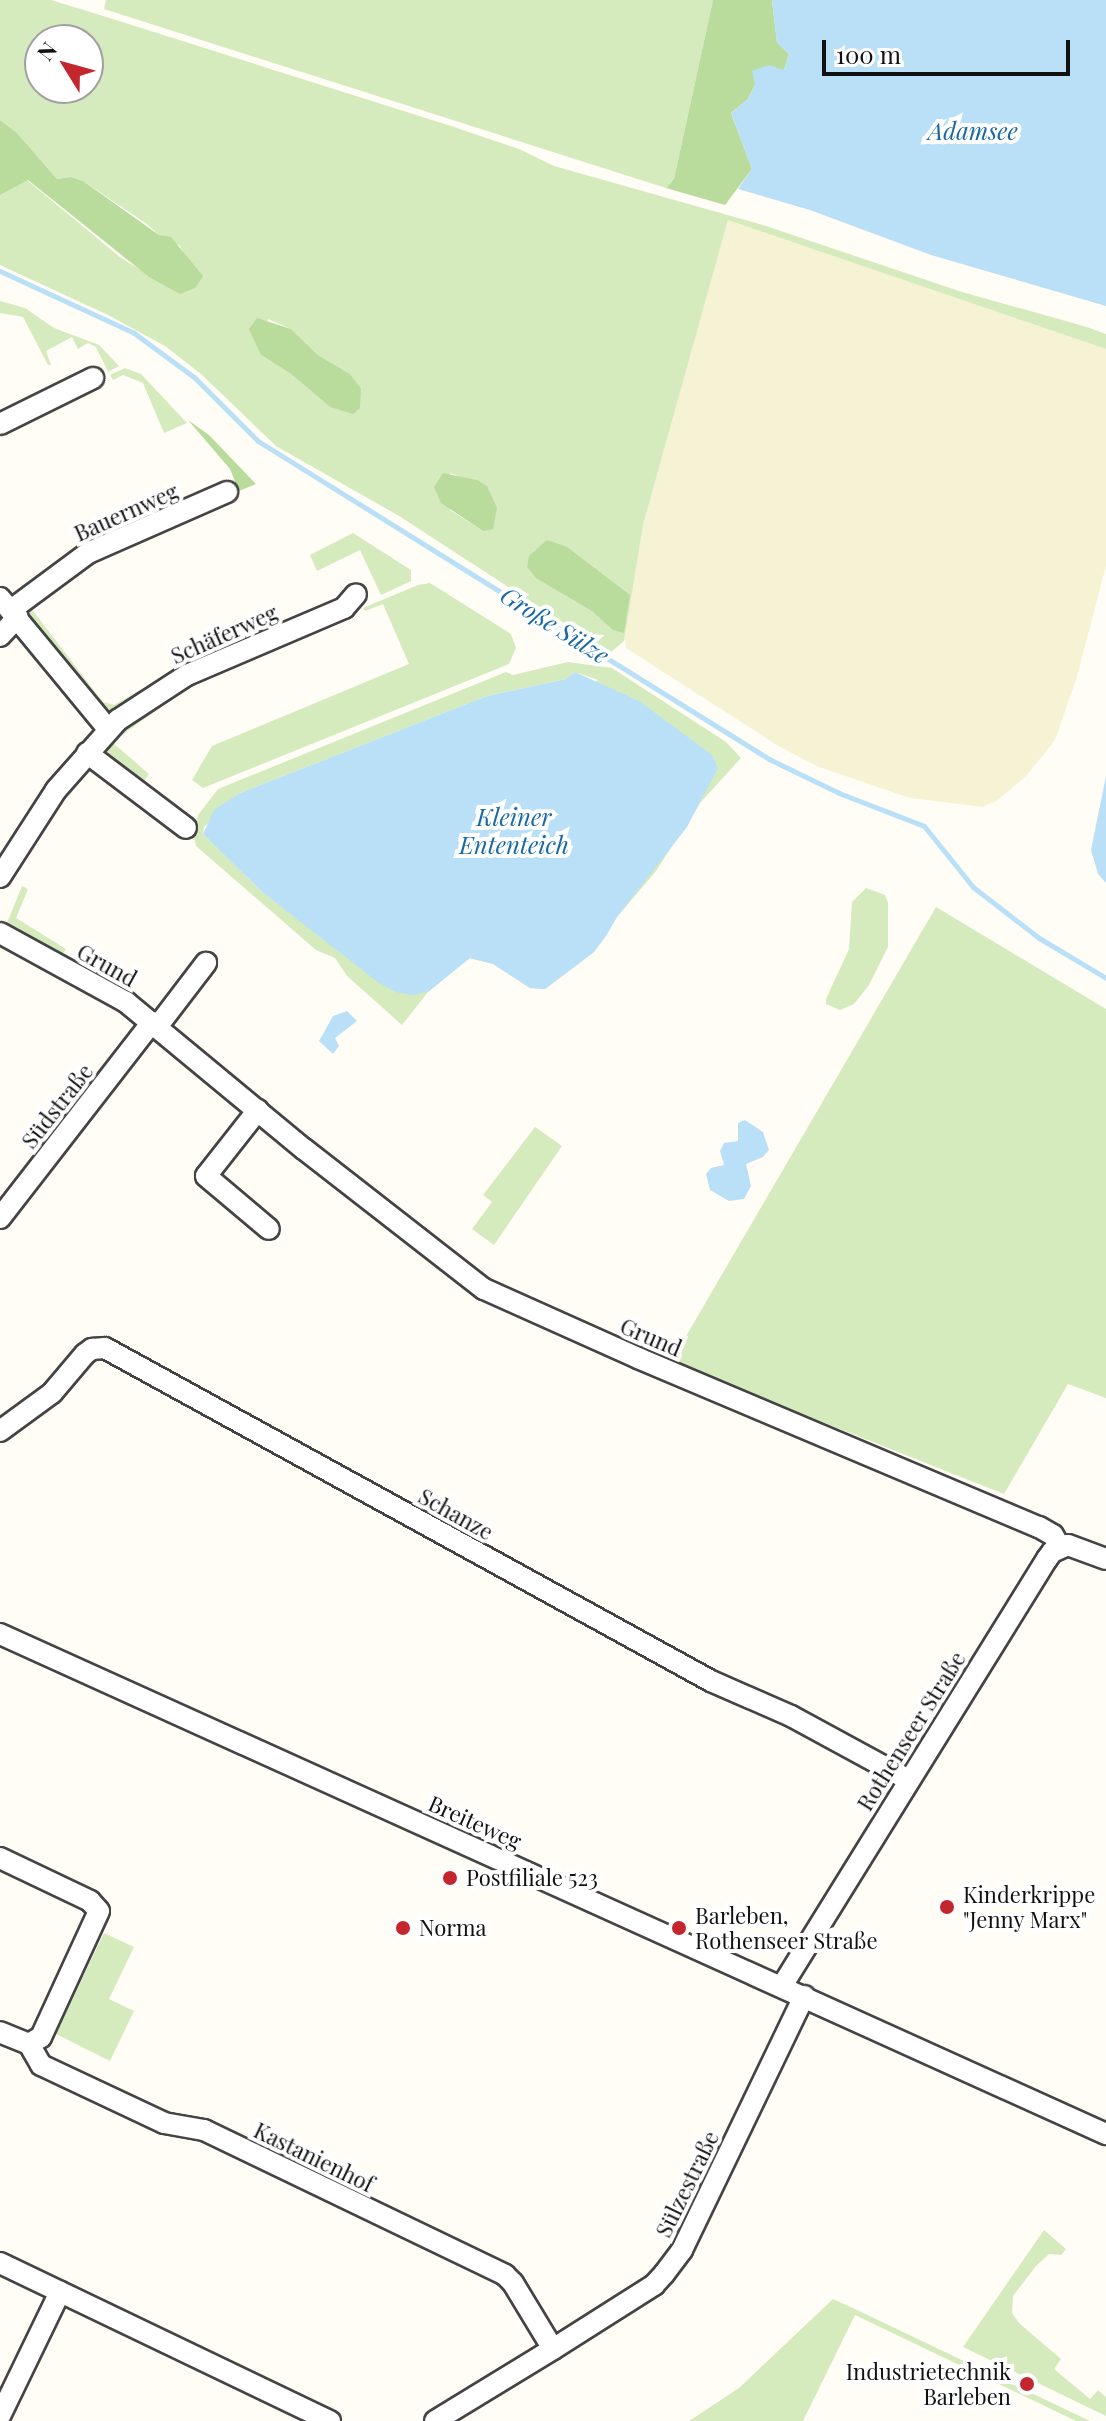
<!DOCTYPE html>
<meta charset="utf-8">
<style>
body{margin:0}
#map{position:relative;width:1106px;height:2421px;overflow:hidden;background:#fffdf5;font-family:"Playfair Display",serif}
div>[style]{position:absolute}
.farmland>*{inset:0;background:#f6f3d4}
.green>*{inset:0;background:#d5ebbd}
.forest>*{inset:0;background:#b9dc9c}
.water>*{inset:0;background:#b9e0f7}
.stream>*{height:5px;margin:-2.5px;padding:0 2.5px;transform-origin:2.5px;border-radius:2.5px;background:#b9e0f7}
.roads{filter:drop-shadow(2px 0 #444) drop-shadow(-2px 0 #444) drop-shadow(0 2px #444) drop-shadow(0 -2px #444)}
.minor>*{height:20px;margin:-10px;padding:0 10px;transform-origin:10px;border-radius:10px;background:#fff}
.dots>*{width:22px;height:22px;translate:-50% -50%;box-sizing:border-box;border:4px solid #fff;border-radius:50%}
span{translate:-50% -50%;white-space:nowrap;text-align:center;line-height:1.15;-webkit-text-stroke:8px #fff;paint-order:stroke}
.street-label{font-size:22px;color:#111}
.poi-label{font-size:22px;color:#111}
.left{translate:0 -50%;text-align:left}
.right{translate:-100% -50%;text-align:right}
.water-label{font-size:24px;color:#1768a6;font-style:italic}
.north{position:absolute;left:24px;top:24px;width:80px;height:80px;box-sizing:border-box;background:#fff;border:2px solid #a0a0a0;border-radius:50%;rotate:307deg;font-size:22px;font-weight:700;line-height:32px;text-align:center;color:#111}
.north::after{content:'';display:block;margin:auto;width:28px;height:36px;background:#c4262e;clip-path:polygon(50% 0,100% 100%,50% 72%,0 100%)}
.scale{position:absolute;left:822px;top:40px;width:248px;height:36px;box-sizing:border-box;border:4px solid #111;border-top:0;padding-left:10px;font-size:24px;line-height:28px;white-space:nowrap;color:#111;-webkit-text-stroke:6px #fff;paint-order:stroke}
</style>
<div id="map">
<div class="farmland">
<i style="clip-path:polygon(728px 219px,1106px 349px,1106px 566px,1076px 680px,1055px 740px,1027px 775px,998px 800px,983px 807px,910px 798px,819px 767px,780px 747px,626px 648px,624px 633px,643px 525px)"></i>
</div>
<div class="green">
<i style="clip-path:polygon(evenodd,0 0,51px 0,116px 20px,451px 126px,519px 149px,554px 166px,763px 225px,962px 292px,1087px 327px,1106px 334px,1106px 349px,728px 220px,643px 525px,624px 641px,610px 653px,399px 516px,276px 446px,201px 374px,165px 346px,108px 315px,0 265px,0 195px,27px 180px,121px 258px,180px 294px,186px 257px,180px 246px,159px 235px,147px 224px,83px 181px,71px 177px,57px 179px,17px 133px,0 120px,0 0,40px 40px,88px 40px,88px 88px,40px 88px,40px 40px,0 0,268px 319px,291px 329px,318px 355px,350px 374px,361px 388px,330px 407px,291px 374px,261px 355px,268px 319px,0 0,450px 473px,487px 486px,483px 531px,450px 510px,450px 473px)"></i>
<i style="clip-path:polygon(106px 0,713px 0,674px 179px,666px 188px,104px 9px)"></i>
<i style="clip-path:polygon(0 301px,25px 308px,54px 328px,99px 345px,119px 366px,108px 372px,96px 347px,88px 343px,78px 349px,72px 337px,46px 351px,51px 365px,48px 365px,23px 317px,0 313px)"></i>
<i style="clip-path:polygon(125px 368px,141px 374px,187px 423px,164px 433px,143px 383px,123px 375px,113px 380px,110px 375px)"></i>
<i style="clip-path:polygon(353px 533px,411px 570px,411px 581px,381px 595px,360px 550px,317px 571px,310px 555px)"></i>
<i style="clip-path:polygon(430px 583px,511px 634px,516px 648px,509px 664px,203px 788px,192px 780px,212px 746px,409px 664px,383px 604px,365px 611px,363px 608px,418px 585px)"></i>
<i style="clip-path:polygon(30px 607px,103px 702px,114px 705px,142px 689px,143px 693px,115px 713px,101px 708px,37px 628px,29px 617px)"></i>
<i style="clip-path:polygon(evenodd,568px 662px,612px 668px,726px 742px,741px 758px,700px 803px,656px 871px,617px 917px,594px 952px,545px 989px,530px 988px,493px 964px,469px 958px,428px 992px,402px 1025px,347px 976px,335px 958px,316px 950px,196px 846px,194px 837px,198px 815px,218px 789px,506px 672px,513px 675px,568px 662px,575px 672px,598px 680px,308px 926px,261px 891px,203px 834px,204px 827px,240px 793px,487px 696px,566px 679px,575px 672px)"></i>
<i style="clip-path:polygon(176px 693px,178px 695px,112px 742px,149px 774px,140px 786px,108px 760px,107px 744px,117px 731px)"></i>
<i style="clip-path:polygon(22px 886px,28px 889px,16px 918px,66px 949px,60px 958px,5px 928px)"></i>
<i style="clip-path:polygon(866px 888px,885px 895px,888px 903px,888px 947px,869px 985px,854px 1004px,840px 1010px,826px 1004px,826px 999px,849px 949px,852px 902px)"></i>
<i style="clip-path:polygon(936px 907px,1106px 1009px,1106px 1398px,1068px 1384px,1004px 1494px,671px 1362px)"></i>
<i style="clip-path:polygon(535px 1127px,562px 1146px,494px 1245px,472px 1229px,492px 1202px,483px 1195px)"></i>
<i style="clip-path:polygon(104px 1933px,134px 1947px,109px 1999px,134px 2011px,110px 2061px,56px 2034px)"></i>
<i style="clip-path:polygon(1044px 2230px,1066px 2249px,1061px 2255px,1049px 2254px,1036px 2266px,1013px 2296px,1012px 2313px,1019px 2323px,1061px 2359px,1054px 2369px,1090px 2399px,1098px 2390px,1106px 2397px,1106px 2416px,963px 2347px)"></i>
<i style="clip-path:polygon(833px 2299px,857px 2310px,1090px 2421px,1076px 2421px,855px 2315px,803px 2421px,689px 2421px,739px 2388px)"></i>
</div>
<div class="forest">
<i style="clip-path:polygon(713px 0,772px 0,777px 42px,789px 54px,784px 70px,755px 85px,748px 99px,731px 113px,752px 169px,725px 205px,666px 188px,674px 179px)"></i>
<i style="clip-path:polygon(0 120px,17px 133px,57px 179px,71px 177px,83px 181px,159px 235px,171px 237px,203px 276px,195px 288px,180px 294px,149px 277px,28px 180px,0 195px)"></i>
<i style="clip-path:polygon(257px 318px,291px 329px,318px 355px,350px 374px,361px 388px,360px 408px,353px 414px,330px 407px,291px 374px,261px 355px,249px 329px)"></i>
<i style="clip-path:polygon(188px 420px,209px 435px,256px 484px,239px 491px,230px 469px)"></i>
<i style="clip-path:polygon(443px 473px,477px 480px,487px 486px,497px 508px,493px 529px,483px 531px,441px 503px,434px 487px)"></i>
<i style="clip-path:polygon(547px 540px,567px 547px,630px 595px,624px 633px,613px 630px,592px 611px,536px 578px,527px 567px,529px 556px)"></i>
</div>
<div class="water">
<i style="clip-path:polygon(772px 0,1106px 0,1106px 306px,931px 255px,810px 210px,738px 189px,752px 169px,731px 113px,748px 99px,755px 85px,752px 71px,769px 65px,784px 70px,789px 54px,777px 43px)"></i>
<i style="clip-path:polygon(575px 672px,639px 701px,712px 755px,718px 768px,687px 827px,617px 917px,606px 936px,594px 952px,545px 989px,530px 988px,493px 964px,470px 958px,428px 992px,412px 995px,396px 992px,379px 983px,261px 891px,203px 834px,214px 810px,240px 793px,487px 696px,566px 679px)"></i>
<i style="clip-path:polygon(1106px 776px,1106px 883px,1098px 874px,1091px 850px)"></i>
<i style="clip-path:polygon(347px 1011px,357px 1021px,335px 1038px,339px 1046px,333px 1054px,319px 1041px,333px 1016px)"></i>
<i style="clip-path:polygon(745px 1120px,763px 1132px,769px 1150px,763px 1157px,746px 1164px,751px 1186px,744px 1199px,729px 1201px,710px 1190px,706px 1174px,711px 1168px,724px 1165px,720px 1151px,724px 1143px,738px 1141px,738px 1123px)"></i>
</div>
<div class="stream">
<i style="left:0;top:271px;width:148px;rotate:24.8deg"></i>
<i style="left:134px;top:333px;width:76px;rotate:36.4deg"></i>
<i style="left:195px;top:378px;width:89px;rotate:45deg"></i>
<i style="left:258px;top:441px;width:602px;rotate:31.89deg"></i>
<i style="left:769px;top:759px;width:78px;rotate:25.9deg"></i>
<i style="left:839px;top:793px;width:91px;rotate:21.2deg"></i>
<i style="left:924px;top:826px;width:78px;rotate:51.2deg"></i>
<i style="left:973px;top:887px;width:83px;rotate:37.7deg"></i>
<i style="left:1039px;top:938px;width:78px;rotate:30.8deg"></i>
</div>
<div class="roads">
<div class="minor">
<i style="left:0;top:424px;width:104px;rotate:-26.3deg"></i>
<i style="left:0;top:598px;width:170px;rotate:50.5deg"></i>
<i style="left:11px;top:610px;width:96px;rotate:-36.5deg"></i>
<i style="left:88px;top:553px;width:152px;rotate:-23.7deg"></i>
<i style="left:0;top:636px;width:26px;rotate:-47deg"></i>
<i style="left:87px;top:753px;width:124px;rotate:37.1deg"></i>
<i style="left:0;top:877px;width:103px;rotate:-57.2deg"></i>
<i style="left:56px;top:790px;width:94px;rotate:-48.5deg"></i>
<i style="left:118px;top:720px;width:82px;rotate:-33.1deg"></i>
<i style="left:187px;top:675px;width:171px;rotate:-23.1deg"></i>
<i style="left:344px;top:608px;width:18px;rotate:-49deg"></i>
<i style="left:0;top:933px;width:144px;rotate:28.7deg"></i>
<i style="left:126px;top:1002px;width:231px;rotate:39.6deg"></i>
<i style="left:304px;top:1149px;width:228px;rotate:37.9deg"></i>
<i style="left:484px;top:1289px;width:169px;rotate:24.1deg"></i>
<i style="left:638px;top:1358px;width:435px;rotate:22.9deg"></i>
<i style="left:1039px;top:1527px;width:16px;rotate:30deg"></i>
<i style="left:1053px;top:1535px;width:14px;rotate:60deg"></i>
<i style="left:157px;top:1027px;width:81px;rotate:-52.6deg"></i>
<i style="left:258px;top:1110px;width:84px;rotate:128.2deg"></i>
<i style="left:206px;top:1176px;width:82px;rotate:40.1deg"></i>
<i style="left:0;top:1218px;width:248px;rotate:-52.2deg"></i>
<i style="left:0;top:1431px;width:64px;rotate:-36.2deg"></i>
<i style="left:52px;top:1393px;width:51px;rotate:-49.8deg"></i>
<i style="left:85px;top:1354px;width:9px;rotate:-36deg"></i>
<i style="left:92px;top:1349px;width:13px;rotate:-4deg"></i>
<i style="left:105px;top:1348px;width:691px;rotate:28.79deg"></i>
<i style="left:711px;top:1681px;width:87px;rotate:23.6deg"></i>
<i style="left:791px;top:1716px;width:134px;rotate:28.5deg"></i>
<i style="left:0;top:1634px;width:1214px;rotate:24.33deg"></i>
<i style="left:0;top:1858px;width:100px;rotate:25.5deg"></i>
<i style="left:90px;top:1901px;width:13px;rotate:48deg"></i>
<i style="left:99px;top:1911px;width:139px;rotate:114.7deg"></i>
<i style="left:41px;top:2037px;width:14px;rotate:150deg"></i>
<i style="left:29px;top:2044px;width:31px;rotate:-158deg"></i>
<i style="left:782px;top:1986px;width:503px;rotate:-58.18deg"></i>
<i style="left:1047px;top:1559px;width:9px;rotate:-54deg"></i>
<i style="left:1052px;top:1552px;width:17px;rotate:-24deg"></i>
<i style="left:1068px;top:1545px;width:40px;rotate:20.2deg"></i>
<i style="left:29px;top:2044px;width:24px;rotate:60deg"></i>
<i style="left:41px;top:2065px;width:136px;rotate:25.2deg"></i>
<i style="left:164px;top:2123px;width:41px;rotate:9.9deg"></i>
<i style="left:204px;top:2130px;width:334px;rotate:25.7deg"></i>
<i style="left:505px;top:2275px;width:11px;rotate:45deg"></i>
<i style="left:513px;top:2283px;width:77px;rotate:58.8deg"></i>
<i style="left:0;top:2263px;width:366px;rotate:25.6deg"></i>
<i style="left:0;top:2416px;width:138px;rotate:-64.2deg"></i>
<i style="left:435px;top:2421px;width:138px;rotate:-31.4deg"></i>
<i style="left:553px;top:2349px;width:120px;rotate:-32.4deg"></i>
<i style="left:654px;top:2285px;width:15px;rotate:-48deg"></i>
<i style="left:664px;top:2274px;width:30px;rotate:-53deg"></i>
<i style="left:682px;top:2250px;width:282px;rotate:-64.3deg"></i>
</div>
</div>
<div class="dots">
<i style="left:450px;top:1878px;background:#c4262e"></i>
<i style="left:947px;top:1907px;background:#c4262e"></i>
<i style="left:403px;top:1928px;background:#c4262e"></i>
<i style="left:679px;top:1928px;background:#c4262e"></i>
<i style="left:1027px;top:2384px;background:#c4262e"></i>
</div>
<div class="street-label">
<span style="left:126px;top:512px;rotate:-24deg">Bauernweg</span>
<span style="left:224px;top:634px;rotate:-24deg">Schäferweg</span>
<span style="left:107px;top:965px;rotate:29deg">Grund</span>
<span style="left:57px;top:1106px;rotate:-52deg">Südstraße</span>
<span style="left:651px;top:1337px;rotate:23deg">Grund</span>
<span style="left:456px;top:1514px;rotate:29deg">Schanze</span>
<span style="left:911px;top:1731px;rotate:-58deg">Rothenseer Straße</span>
<span style="left:475px;top:1822px;rotate:24deg">Breiteweg</span>
<span style="left:314px;top:2157px;rotate:26deg">Kastanienhof</span>
<span style="left:687px;top:2184px;rotate:-64deg">Sülzestraße</span>
</div>
<div class="poi-label">
<span class="left" style="left:466px;top:1878px">Postfiliale 523</span>
<span class="left" style="left:963px;top:1907px">Kinderkrippe<br>"Jenny Marx"</span>
<span class="left" style="left:695px;top:1928px">Barleben,<br>Rothenseer Straße</span>
<span class="left" style="left:419px;top:1928px">Norma</span>
<span class="right" style="left:1011px;top:2384px">Industrietechnik<br>Barleben</span>
</div>
<div class="water-label">
<span style="left:973px;top:131px">Adamsee</span>
<span style="left:555px;top:625px;rotate:32deg">Große Sülze</span>
<span style="left:514px;top:831px">Kleiner<br>Ententeich</span>
</div>
<div class="north">N</div>
<div class="scale">100 m</div>
</div>
